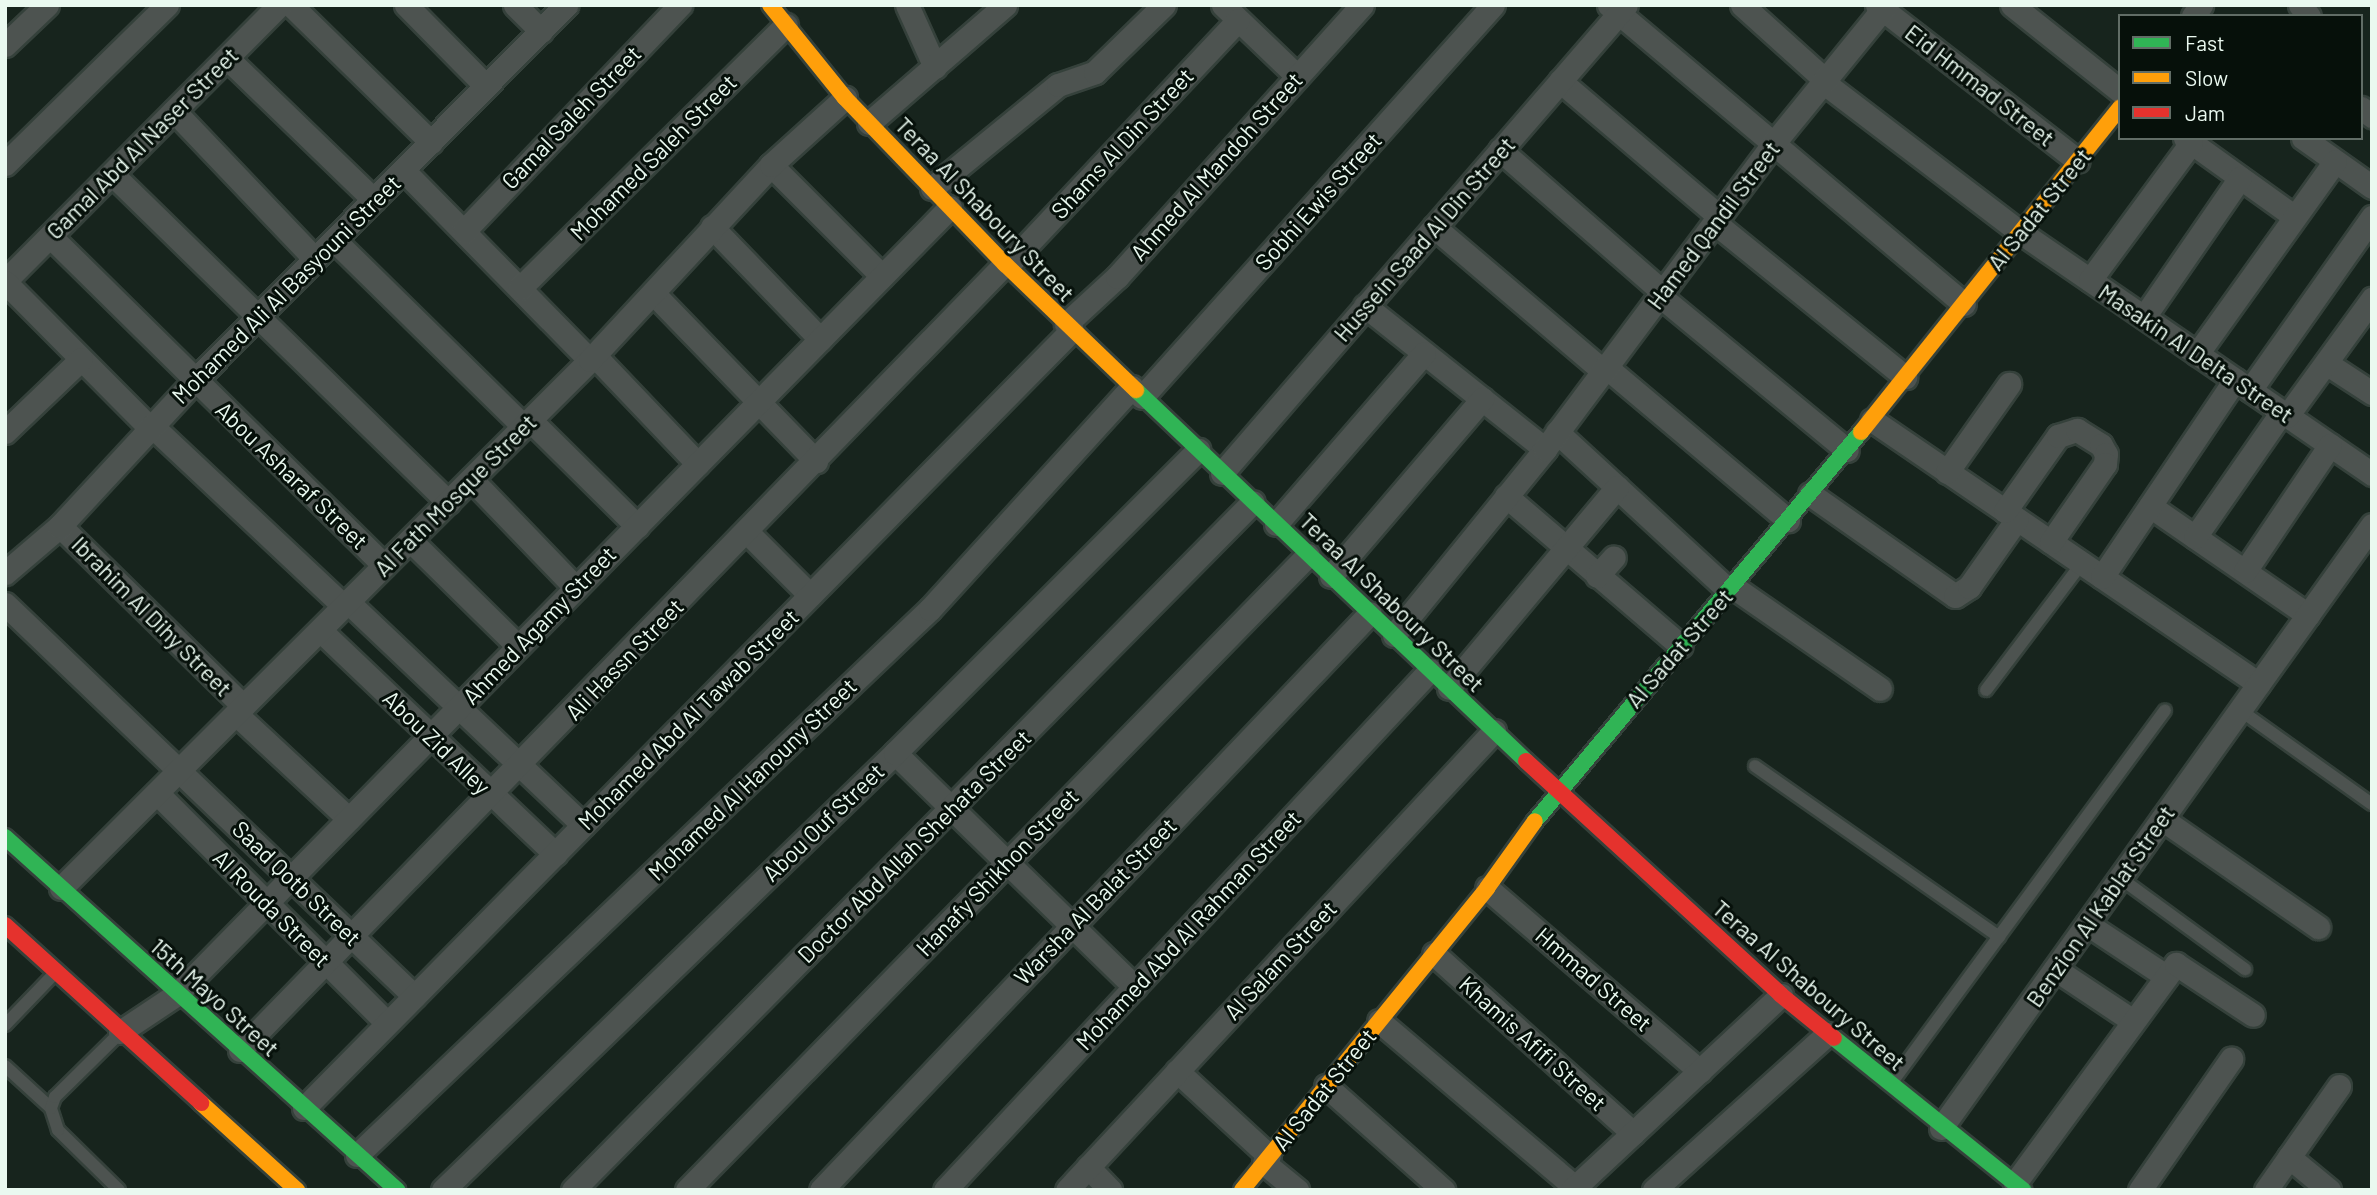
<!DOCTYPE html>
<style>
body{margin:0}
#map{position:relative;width:2377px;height:1195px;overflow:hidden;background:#17241d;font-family:Barlow,sans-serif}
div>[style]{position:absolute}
.roads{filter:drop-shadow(2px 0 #35413b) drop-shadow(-2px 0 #35413b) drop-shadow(0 2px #35413b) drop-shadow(0 -2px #35413b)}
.lane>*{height:12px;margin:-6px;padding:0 6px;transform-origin:6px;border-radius:6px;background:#4d5350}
.street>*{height:23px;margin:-11.5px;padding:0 11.5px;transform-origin:11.5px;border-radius:11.5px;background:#4d5350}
.fast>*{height:16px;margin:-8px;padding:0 8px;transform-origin:8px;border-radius:8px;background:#30b455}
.slow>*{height:16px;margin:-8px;padding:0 8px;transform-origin:8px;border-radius:8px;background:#ff9f0a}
.jam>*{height:16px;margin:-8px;padding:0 8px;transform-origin:8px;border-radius:8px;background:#e5322d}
span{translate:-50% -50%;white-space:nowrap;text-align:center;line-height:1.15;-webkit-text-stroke:6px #06100a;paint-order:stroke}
.street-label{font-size:23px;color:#eaf9f0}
.frame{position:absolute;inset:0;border:7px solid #eaf9f0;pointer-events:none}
.legend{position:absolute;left:2118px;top:14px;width:245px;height:126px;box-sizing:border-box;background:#06100a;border:2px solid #616d66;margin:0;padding:9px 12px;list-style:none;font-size:21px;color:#eaf9f0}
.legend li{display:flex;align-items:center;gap:14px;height:35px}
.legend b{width:35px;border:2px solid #616d66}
</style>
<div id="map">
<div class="roads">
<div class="lane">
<i style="left:1986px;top:690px;width:159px;rotate:-52.9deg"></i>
<i style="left:2240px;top:710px;width:162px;rotate:35.5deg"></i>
<i style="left:1755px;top:766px;width:298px;rotate:35deg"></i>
<i style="left:2120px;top:878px;width:155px;rotate:36.1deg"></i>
<i style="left:5px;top:1025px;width:74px;rotate:-46.1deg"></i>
<i style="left:5px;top:1066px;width:62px;rotate:42.4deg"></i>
<i style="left:1892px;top:1082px;width:461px;rotate:-53.7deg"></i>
<i style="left:119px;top:1190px;width:86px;rotate:-135.5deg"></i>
<i style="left:58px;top:1130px;width:23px;rotate:-108deg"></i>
<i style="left:51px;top:1108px;width:12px;rotate:-70deg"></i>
<i style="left:55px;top:1097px;width:91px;rotate:-44.6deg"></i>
</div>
<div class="street">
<i style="left:291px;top:5px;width:196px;rotate:44.4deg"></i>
<i style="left:406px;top:5px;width:114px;rotate:45.4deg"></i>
<i style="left:515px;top:5px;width:37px;rotate:45deg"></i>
<i style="left:907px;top:5px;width:68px;rotate:65.7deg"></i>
<i style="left:1223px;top:5px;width:103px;rotate:43.8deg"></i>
<i style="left:1609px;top:5px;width:464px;rotate:40.1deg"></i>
<i style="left:1742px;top:5px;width:112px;rotate:42.1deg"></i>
<i style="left:1877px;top:5px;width:254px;rotate:37.8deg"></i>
<i style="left:2012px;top:5px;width:138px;rotate:38.5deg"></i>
<i style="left:2300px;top:5px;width:14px;rotate:51deg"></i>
<i style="left:2193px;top:16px;width:14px;rotate:-54deg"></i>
<i style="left:5px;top:45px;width:58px;rotate:-43.6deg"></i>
<i style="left:227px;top:58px;width:204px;rotate:44deg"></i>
<i style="left:1560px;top:81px;width:210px;rotate:40.4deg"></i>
<i style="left:1823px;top:82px;width:248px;rotate:37.3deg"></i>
<i style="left:2020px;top:232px;width:427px;rotate:34.5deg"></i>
<i style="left:2361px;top:108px;width:14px;rotate:36deg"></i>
<i style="left:174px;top:111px;width:204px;rotate:46.4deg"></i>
<i style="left:869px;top:123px;width:180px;rotate:-40.9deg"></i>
<i style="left:2185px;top:138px;width:135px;rotate:35.7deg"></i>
<i style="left:2303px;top:138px;width:85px;rotate:35.4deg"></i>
<i style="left:1500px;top:150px;width:216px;rotate:41.1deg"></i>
<i style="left:5px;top:164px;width:227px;rotate:-44.5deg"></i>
<i style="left:771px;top:165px;width:157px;rotate:45deg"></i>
<i style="left:403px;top:170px;width:267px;rotate:45.5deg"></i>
<i style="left:112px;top:174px;width:470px;rotate:44.3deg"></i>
<i style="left:932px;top:188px;width:163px;rotate:-39.3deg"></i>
<i style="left:1058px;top:85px;width:39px;rotate:-19deg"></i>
<i style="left:1095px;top:72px;width:96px;rotate:-44.2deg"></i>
<i style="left:1715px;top:223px;width:245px;rotate:39deg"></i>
<i style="left:712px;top:227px;width:156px;rotate:46deg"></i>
<i style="left:1434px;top:227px;width:222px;rotate:40.4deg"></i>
<i style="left:464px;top:231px;width:313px;rotate:-46.3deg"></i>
<i style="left:50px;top:236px;width:469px;rotate:44.6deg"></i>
<i style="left:334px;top:240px;width:267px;rotate:44.5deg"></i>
<i style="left:1007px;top:266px;width:337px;rotate:-46.8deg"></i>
<i style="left:2090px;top:280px;width:170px;rotate:-53.6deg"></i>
<i style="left:5px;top:281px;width:389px;rotate:-45.2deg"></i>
<i style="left:5px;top:282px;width:206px;rotate:45.2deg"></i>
<i style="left:520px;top:288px;width:374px;rotate:-44.7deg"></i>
<i style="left:654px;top:294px;width:233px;rotate:45.9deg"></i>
<i style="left:1660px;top:296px;width:242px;rotate:39.5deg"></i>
<i style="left:1365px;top:306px;width:230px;rotate:38.5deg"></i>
<i style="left:2144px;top:317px;width:169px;rotate:-55.4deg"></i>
<i style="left:1066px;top:324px;width:69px;rotate:-42.7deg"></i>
<i style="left:1117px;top:277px;width:366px;rotate:-48deg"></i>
<i style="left:2197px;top:354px;width:237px;rotate:-54.4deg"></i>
<i style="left:595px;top:356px;width:149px;rotate:46.4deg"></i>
<i style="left:2326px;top:363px;width:55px;rotate:33.1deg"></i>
<i style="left:1606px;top:367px;width:238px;rotate:40.1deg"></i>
<i style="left:2250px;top:390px;width:212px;rotate:-54.8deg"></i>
<i style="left:1142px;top:397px;width:526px;rotate:-48.16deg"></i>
<i style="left:2287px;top:416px;width:145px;rotate:-54deg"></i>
<i style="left:530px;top:420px;width:151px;rotate:44.7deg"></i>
<i style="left:1872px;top:420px;width:468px;rotate:34.3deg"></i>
<i style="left:152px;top:426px;width:263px;rotate:43.2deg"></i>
<i style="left:5px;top:432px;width:105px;rotate:-43.8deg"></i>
<i style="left:1557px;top:432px;width:233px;rotate:42.7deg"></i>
<i style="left:1947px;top:472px;width:108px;rotate:-54.8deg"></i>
<i style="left:1222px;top:473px;width:618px;rotate:-49.2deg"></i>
<i style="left:471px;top:479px;width:151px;rotate:46.1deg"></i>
<i style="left:1810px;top:494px;width:177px;rotate:35.1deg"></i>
<i style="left:1955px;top:596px;width:17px;rotate:-33deg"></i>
<i style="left:1969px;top:587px;width:83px;rotate:-54.8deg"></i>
<i style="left:1506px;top:496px;width:230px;rotate:40.6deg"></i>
<i style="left:2150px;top:506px;width:192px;rotate:34.6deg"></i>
<i style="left:2005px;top:511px;width:92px;rotate:-54.8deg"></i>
<i style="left:2058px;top:436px;width:20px;rotate:-18deg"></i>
<i style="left:2077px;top:430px;width:28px;rotate:32deg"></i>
<i style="left:2101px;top:445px;width:10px;rotate:61deg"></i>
<i style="left:2106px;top:454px;width:10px;rotate:96deg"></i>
<i style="left:2105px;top:464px;width:95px;rotate:124.7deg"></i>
<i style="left:1276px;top:524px;width:226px;rotate:-49.1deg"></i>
<i style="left:60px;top:526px;width:257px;rotate:44.5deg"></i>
<i style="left:747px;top:532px;width:89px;rotate:45deg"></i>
<i style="left:2195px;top:537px;width:152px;rotate:-55.2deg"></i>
<i style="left:410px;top:540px;width:151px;rotate:44.5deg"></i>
<i style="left:2245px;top:571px;width:152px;rotate:-56deg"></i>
<i style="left:5px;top:573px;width:72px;rotate:-40.5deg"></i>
<i style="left:60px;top:526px;width:199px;rotate:-47.2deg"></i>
<i style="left:195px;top:380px;width:528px;rotate:-45.31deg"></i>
<i style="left:1331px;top:576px;width:233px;rotate:-49.5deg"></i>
<i style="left:1597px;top:576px;width:25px;rotate:-48deg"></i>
<i style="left:2102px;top:577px;width:238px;rotate:-56deg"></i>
<i style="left:1732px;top:586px;width:180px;rotate:34.8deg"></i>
<i style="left:348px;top:602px;width:324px;rotate:43.5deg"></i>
<i style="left:5px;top:604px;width:567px;rotate:43.78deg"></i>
<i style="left:320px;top:630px;width:325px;rotate:43.6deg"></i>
<i style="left:1394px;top:635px;width:240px;rotate:-50.9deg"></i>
<i style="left:1545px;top:449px;width:381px;rotate:-53.2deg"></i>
<i style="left:1773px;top:144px;width:179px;rotate:-50.9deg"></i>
<i style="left:1449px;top:688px;width:262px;rotate:-50.1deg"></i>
<i style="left:236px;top:714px;width:154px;rotate:42.9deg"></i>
<i style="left:895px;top:753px;width:335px;rotate:44.3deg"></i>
<i style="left:157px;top:793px;width:325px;rotate:45deg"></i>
<i style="left:2162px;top:819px;width:190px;rotate:34.7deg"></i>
<i style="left:61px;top:888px;width:747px;rotate:-44.95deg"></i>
<i style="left:590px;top:360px;width:266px;rotate:-47.1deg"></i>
<i style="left:771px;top:165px;width:100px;rotate:-42.2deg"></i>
<i style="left:1487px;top:888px;width:281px;rotate:40.7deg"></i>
<i style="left:2087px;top:924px;width:95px;rotate:33.4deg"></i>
<i style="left:1434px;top:954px;width:268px;rotate:42deg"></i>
<i style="left:2055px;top:969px;width:94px;rotate:33.7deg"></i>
<i style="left:1379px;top:1021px;width:257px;rotate:40.3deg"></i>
<i style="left:120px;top:1032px;width:69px;rotate:-33.7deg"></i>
<i style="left:177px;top:994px;width:1103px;rotate:-45.51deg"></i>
<i style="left:240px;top:1050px;width:1097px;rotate:-45.78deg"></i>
<i style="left:1177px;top:1071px;width:125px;rotate:42.7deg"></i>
<i style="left:1326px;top:1086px;width:157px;rotate:41.6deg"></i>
<i style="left:304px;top:1108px;width:1093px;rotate:-45.37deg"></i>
<i style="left:1941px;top:1128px;width:741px;rotate:-54.44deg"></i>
<i style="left:357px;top:1155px;width:791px;rotate:-43.62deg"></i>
<i style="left:930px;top:609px;width:300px;rotate:-47.7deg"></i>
<i style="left:2289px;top:1157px;width:52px;rotate:39.5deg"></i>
<i style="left:1264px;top:1163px;width:43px;rotate:39.3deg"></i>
<i style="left:1088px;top:1167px;width:32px;rotate:46deg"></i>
<i style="left:2015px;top:1183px;width:272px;rotate:-53.7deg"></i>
<i style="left:2176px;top:964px;width:92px;rotate:33.5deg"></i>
<i style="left:443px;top:1190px;width:629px;rotate:-44.03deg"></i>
<i style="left:895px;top:753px;width:429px;rotate:-45deg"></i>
<i style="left:573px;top:1190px;width:967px;rotate:-45.34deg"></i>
<i style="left:687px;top:1190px;width:888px;rotate:-45.64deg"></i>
<i style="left:821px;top:1190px;width:796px;rotate:-46.42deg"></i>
<i style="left:945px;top:1190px;width:711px;rotate:-46.99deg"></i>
<i style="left:1067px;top:1190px;width:627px;rotate:-47.07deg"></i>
<i style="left:1572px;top:1190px;width:286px;rotate:-43deg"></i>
<i style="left:1654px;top:1190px;width:233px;rotate:-42deg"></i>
<i style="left:2140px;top:1190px;width:160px;rotate:-55.2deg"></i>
<i style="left:2266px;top:1190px;width:127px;rotate:-54.9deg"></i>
</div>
<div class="fast">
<i style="left:1136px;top:390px;width:538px;rotate:43.57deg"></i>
<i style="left:1535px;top:821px;width:508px;rotate:-50.04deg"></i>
<i style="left:5px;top:837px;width:528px;rotate:42deg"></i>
<i style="left:1834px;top:1038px;width:243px;rotate:38.8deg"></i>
</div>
<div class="slow">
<i style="left:770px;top:5px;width:119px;rotate:51.1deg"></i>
<i style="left:845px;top:98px;width:231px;rotate:46.1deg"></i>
<i style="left:1005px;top:264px;width:182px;rotate:43.9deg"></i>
<i style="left:1861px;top:432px;width:415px;rotate:-51.4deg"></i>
<i style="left:201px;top:1103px;width:130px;rotate:42.2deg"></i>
<i style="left:1242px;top:1190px;width:389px;rotate:-50.9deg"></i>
<i style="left:1487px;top:888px;width:82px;rotate:-54.4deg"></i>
</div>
<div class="jam">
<i style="left:1526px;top:761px;width:346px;rotate:42.5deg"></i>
<i style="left:1781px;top:995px;width:68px;rotate:39.1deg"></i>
<i style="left:5px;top:925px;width:265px;rotate:42.2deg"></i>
</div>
</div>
<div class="street-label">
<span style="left:1980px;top:85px;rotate:38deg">Eid Hmmad Street</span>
<span style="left:571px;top:117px;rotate:-46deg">Gamal Saleh Street</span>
<span style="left:142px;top:143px;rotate:-45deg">Gamal Abd Al Naser Street</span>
<span style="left:1122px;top:143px;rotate:-47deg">Shams Al Din Street</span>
<span style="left:653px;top:157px;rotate:-45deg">Mohamed Saleh Street</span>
<span style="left:1216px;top:166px;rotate:-48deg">Ahmed Al Mandoh Street</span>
<span style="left:1318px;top:201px;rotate:-48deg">Sobhi Ewis Street</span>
<span style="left:985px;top:209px;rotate:46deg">Teraa Al Shaboury Street</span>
<span style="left:2039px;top:209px;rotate:-51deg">Al Sadat Street</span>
<span style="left:1713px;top:225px;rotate:-53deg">Hamed Qandil Street</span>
<span style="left:1424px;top:239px;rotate:-49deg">Hussein Saad Al Din Street</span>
<span style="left:286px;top:289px;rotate:-45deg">Mohamed Ali Al Basyouni Street</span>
<span style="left:2196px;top:353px;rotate:34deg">Masakin Al Delta Street</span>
<span style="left:292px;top:475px;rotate:44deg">Abou Asharaf Street</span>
<span style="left:455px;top:495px;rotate:-45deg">Al Fath Mosque Street</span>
<span style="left:1392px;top:602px;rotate:44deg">Teraa Al Shaboury Street</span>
<span style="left:152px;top:616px;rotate:45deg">Ibrahim Al Dihy Street</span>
<span style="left:539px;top:625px;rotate:-46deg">Ahmed Agamy Street</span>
<span style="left:1679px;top:648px;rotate:-49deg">Al Sadat Street</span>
<span style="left:624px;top:659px;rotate:-46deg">Ali Hassn Street</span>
<span style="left:688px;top:719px;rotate:-45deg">Mohamed Abd Al Tawab Street</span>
<span style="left:437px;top:742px;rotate:44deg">Abou Zid Alley</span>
<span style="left:752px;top:779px;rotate:-44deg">Mohamed Al Hanouny Street</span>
<span style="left:823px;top:822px;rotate:-44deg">Abou Ouf Street</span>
<span style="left:914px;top:846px;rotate:-45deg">Doctor Abd Allah Shehata Street</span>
<span style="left:997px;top:872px;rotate:-46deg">Hanafy Shikhon Street</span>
<span style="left:297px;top:883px;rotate:44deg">Saad Qotb Street</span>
<span style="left:1095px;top:901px;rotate:-46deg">Warsha Al Balat Street</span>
<span style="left:2100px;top:906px;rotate:-55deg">Benzion Al Kablat Street</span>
<span style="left:272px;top:908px;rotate:45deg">Al Rouda Street</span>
<span style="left:1188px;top:930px;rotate:-47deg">Mohamed Abd Al Rahman Street</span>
<span style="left:1280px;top:960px;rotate:-47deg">Al Salam Street</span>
<span style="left:1594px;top:979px;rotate:41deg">Hmmad Street</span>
<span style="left:1809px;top:985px;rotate:41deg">Teraa Al Shaboury Street</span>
<span style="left:215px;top:997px;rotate:42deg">15th Mayo Street</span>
<span style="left:1533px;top:1043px;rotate:42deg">Khamis Afifi Street</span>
<span style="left:1324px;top:1089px;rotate:-51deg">Al Sadat Street</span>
</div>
<div class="frame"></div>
<ul class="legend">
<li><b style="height:9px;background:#30b455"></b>Fast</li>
<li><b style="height:9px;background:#ff9f0a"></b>Slow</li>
<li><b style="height:9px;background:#e5322d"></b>Jam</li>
</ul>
</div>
